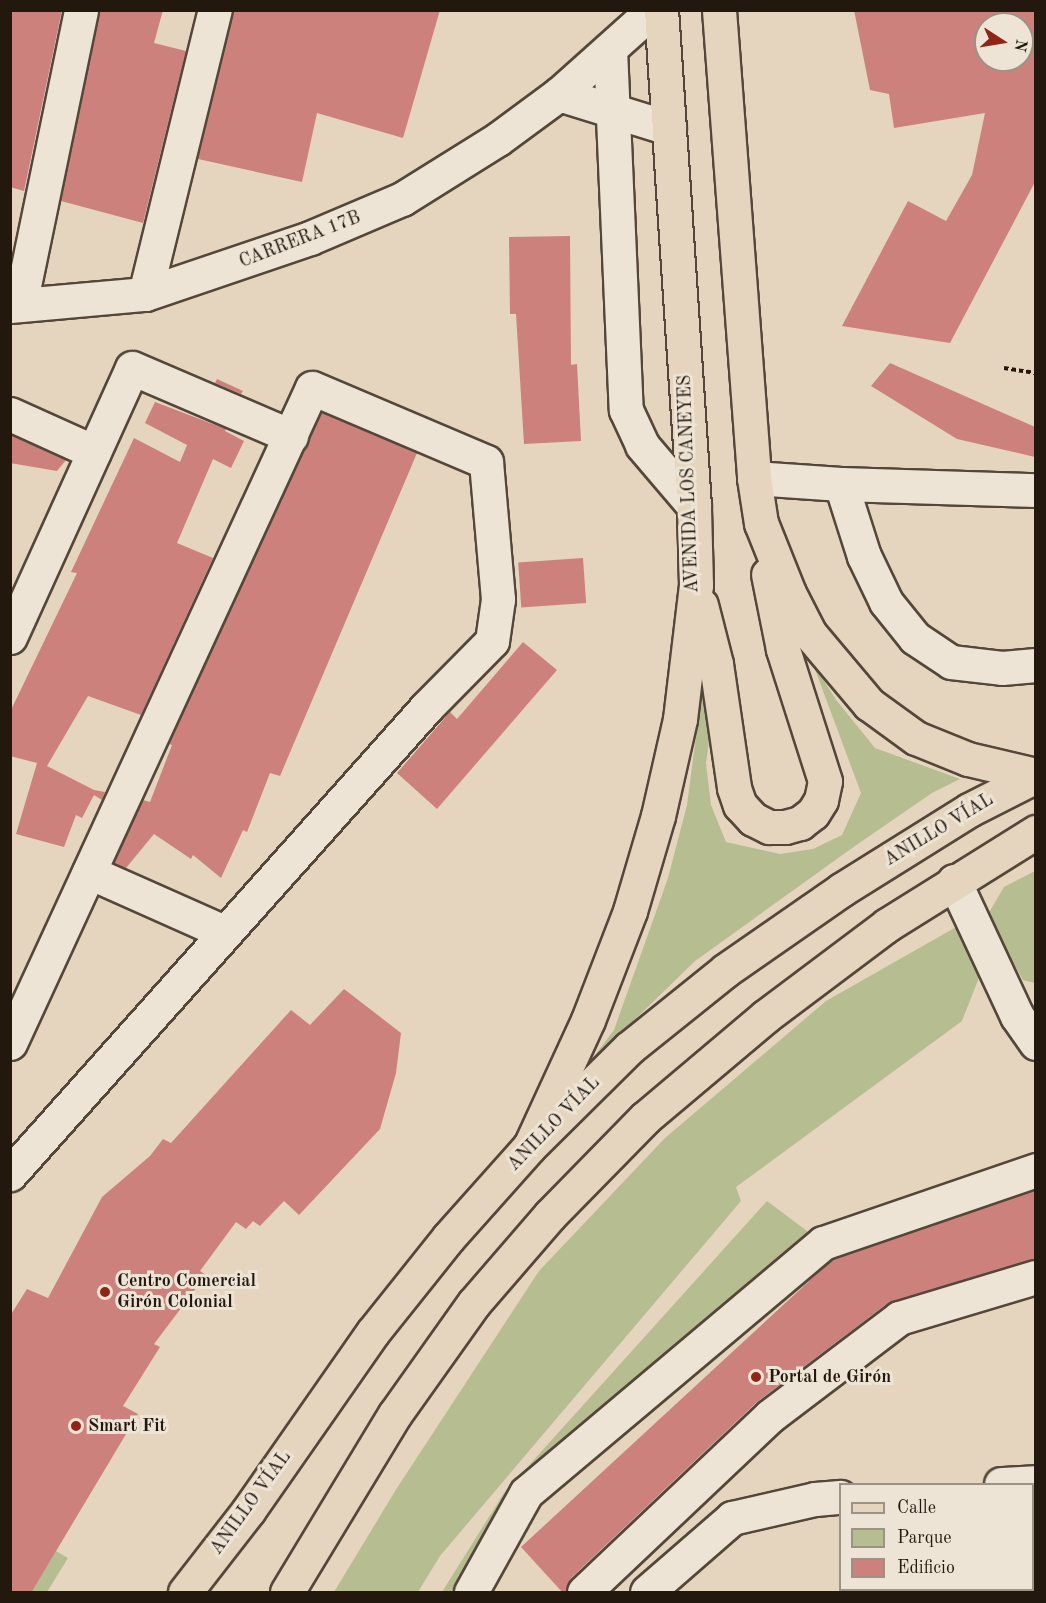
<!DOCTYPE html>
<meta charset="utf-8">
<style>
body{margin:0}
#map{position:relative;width:1046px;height:1603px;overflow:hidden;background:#e5d5be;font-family:"Old Standard TT",serif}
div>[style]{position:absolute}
.green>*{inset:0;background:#b6bd90}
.building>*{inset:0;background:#cc817c;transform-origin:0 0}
.path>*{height:4px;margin-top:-2px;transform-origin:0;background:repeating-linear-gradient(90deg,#23180e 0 4.5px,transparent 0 7.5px)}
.roads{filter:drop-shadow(2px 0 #54473a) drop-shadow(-2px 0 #54473a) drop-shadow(0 2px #54473a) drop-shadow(0 -2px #54473a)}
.minor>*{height:33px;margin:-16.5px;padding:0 16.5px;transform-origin:16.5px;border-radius:16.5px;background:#eee4d5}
.major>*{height:33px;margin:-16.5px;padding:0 16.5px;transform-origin:16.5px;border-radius:16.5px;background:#e5d5be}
.highway>*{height:33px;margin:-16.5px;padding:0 16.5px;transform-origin:16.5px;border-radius:16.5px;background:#e5d5be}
.dots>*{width:16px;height:16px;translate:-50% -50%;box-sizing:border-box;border:3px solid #eee4d5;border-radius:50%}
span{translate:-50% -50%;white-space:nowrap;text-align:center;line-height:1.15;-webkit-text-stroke:6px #eee4d5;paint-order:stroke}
.street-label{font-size:18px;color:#23180e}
.poi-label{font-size:18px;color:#23180e;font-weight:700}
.left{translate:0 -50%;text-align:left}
.frame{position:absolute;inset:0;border:12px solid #23180e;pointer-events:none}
.legend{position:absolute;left:839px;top:1483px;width:195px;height:108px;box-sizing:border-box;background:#eee4d5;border:2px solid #9d9285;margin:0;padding:8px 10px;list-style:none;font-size:18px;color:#23180e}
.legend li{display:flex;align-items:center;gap:12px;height:30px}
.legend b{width:30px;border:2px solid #9d9285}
.north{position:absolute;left:974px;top:12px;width:60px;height:60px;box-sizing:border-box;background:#eee4d5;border:2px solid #9d9285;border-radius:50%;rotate:102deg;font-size:16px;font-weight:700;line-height:24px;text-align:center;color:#23180e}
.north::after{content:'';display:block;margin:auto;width:21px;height:27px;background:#8f2418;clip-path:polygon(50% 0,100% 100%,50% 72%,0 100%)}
</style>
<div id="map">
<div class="green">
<i style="clip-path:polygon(813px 664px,837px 701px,875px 748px,960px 779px,932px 793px,855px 846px,695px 961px,586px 1067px,614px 1030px,668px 878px,687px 805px,705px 667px,713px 712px,706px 763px,711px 805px,726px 842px,780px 854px,813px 849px,842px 835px,861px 793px)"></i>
<i style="clip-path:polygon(1035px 871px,1035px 983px,1023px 980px,987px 916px,1004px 887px)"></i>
<i style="clip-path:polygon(958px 926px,980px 975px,962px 1021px,736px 1187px,741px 1201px,440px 1556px,418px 1592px,334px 1592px,397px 1488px,539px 1271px,665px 1138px,826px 1001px)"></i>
<i style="clip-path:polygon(767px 1201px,823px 1243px,527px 1493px,471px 1592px,442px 1592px,504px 1493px)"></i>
<i style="clip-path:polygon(56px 1551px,68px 1558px,47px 1592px,31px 1592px)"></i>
</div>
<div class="building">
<i style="clip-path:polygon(10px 10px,62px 10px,24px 191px,10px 187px)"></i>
<i style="clip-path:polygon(99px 10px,163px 10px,154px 43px,186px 51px,143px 223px,61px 201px)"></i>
<i style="clip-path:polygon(234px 10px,440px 10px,403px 138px,317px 113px,302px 182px,198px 159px)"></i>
<i style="clip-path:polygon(evenodd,854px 10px,1035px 10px,1035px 182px,950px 343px,842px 326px,908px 201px,946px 221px,972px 175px,985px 113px,894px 128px,889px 94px,870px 90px,854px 10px,986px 24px,1022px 24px,1022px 60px,986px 60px,986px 24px)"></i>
<i style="clip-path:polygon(570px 236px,571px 365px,577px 364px,581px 441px,524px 444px,516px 314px,510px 314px,509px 237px)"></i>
<i style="clip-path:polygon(890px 363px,1035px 427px,1035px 457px,957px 439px,871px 386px)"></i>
<i style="clip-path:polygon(217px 379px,243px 391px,241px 394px,215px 383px)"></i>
<i style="clip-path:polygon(155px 402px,226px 429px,225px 431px,244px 441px,231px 468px,213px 459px,177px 543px,213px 558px,141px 715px,88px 696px,47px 766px,45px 765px,94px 790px,105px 792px,102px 800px,94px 795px,82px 818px,76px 815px,64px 847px,16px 834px,37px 763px,10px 756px,10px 712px,77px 573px,71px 572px,134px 438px,180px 462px,187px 445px,145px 423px)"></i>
<i style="clip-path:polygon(322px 412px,417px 453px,280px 776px,270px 773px,247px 832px,243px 830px,221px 878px,193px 855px,191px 859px,154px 834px,126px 868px,114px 863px,143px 800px,150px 802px,172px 745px,169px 744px)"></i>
<i style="clip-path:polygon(10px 435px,66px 460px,57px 471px,10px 463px)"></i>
<i style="left:583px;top:558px;width:45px;height:65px;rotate:86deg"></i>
<i style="clip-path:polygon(523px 642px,557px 670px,437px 809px,397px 773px,450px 712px,457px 719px)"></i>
<i style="clip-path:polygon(344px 989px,401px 1033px,396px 1073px,380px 1129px,299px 1215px,284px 1201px,260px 1226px,253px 1221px,246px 1229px,236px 1222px,200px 1271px,206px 1275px,154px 1344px,160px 1347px,123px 1406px,138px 1414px,31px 1593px,10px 1593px,10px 1316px,27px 1289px,48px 1298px,102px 1197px,150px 1156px,163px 1139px,171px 1143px,291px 1010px,310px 1025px)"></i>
<i style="clip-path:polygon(1035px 1190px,1035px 1259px,888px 1303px,757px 1402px,571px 1578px,566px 1593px,563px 1593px,521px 1547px,832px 1260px)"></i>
</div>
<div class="path">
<i style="left:1004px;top:368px;width:32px;rotate:9deg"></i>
</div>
<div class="roads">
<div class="minor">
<i style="left:610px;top:49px;width:361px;rotate:87.5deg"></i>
<i style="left:626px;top:410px;width:38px;rotate:65deg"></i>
<i style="left:642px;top:445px;width:80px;rotate:49.6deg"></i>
<i style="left:559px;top:94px;width:115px;rotate:17.2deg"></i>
<i style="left:145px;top:294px;width:292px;rotate:-76.2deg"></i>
<i style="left:20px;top:305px;width:301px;rotate:-78.3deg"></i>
<i style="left:10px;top:306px;width:136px;rotate:-5.1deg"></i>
<i style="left:145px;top:294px;width:174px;rotate:-18.7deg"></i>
<i style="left:310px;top:238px;width:100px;rotate:-23deg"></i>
<i style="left:402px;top:199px;width:113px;rotate:-32deg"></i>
<i style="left:498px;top:139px;width:76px;rotate:-36.4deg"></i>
<i style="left:559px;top:94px;width:126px;rotate:-41.8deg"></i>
<i style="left:10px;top:414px;width:92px;rotate:24.3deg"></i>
<i style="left:754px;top:478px;width:87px;rotate:3.9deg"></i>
<i style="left:841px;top:484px;width:195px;rotate:1.8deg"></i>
<i style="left:841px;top:484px;width:76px;rotate:72.3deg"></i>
<i style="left:864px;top:556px;width:51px;rotate:64.4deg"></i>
<i style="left:886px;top:602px;width:46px;rotate:51.1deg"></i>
<i style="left:915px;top:638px;width:43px;rotate:33.7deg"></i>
<i style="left:951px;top:662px;width:51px;rotate:6.7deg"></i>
<i style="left:1002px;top:668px;width:34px;rotate:-5deg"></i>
<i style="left:10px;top:637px;width:295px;rotate:-65.6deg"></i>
<i style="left:132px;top:368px;width:173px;rotate:23.2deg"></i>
<i style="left:89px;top:872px;width:148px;rotate:24deg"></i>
<i style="left:954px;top:881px;width:149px;rotate:65deg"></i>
<i style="left:1017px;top:1016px;width:33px;rotate:55deg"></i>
<i style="left:10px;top:1043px;width:721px;rotate:-65.25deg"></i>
<i style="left:312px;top:388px;width:189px;rotate:23deg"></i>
<i style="left:486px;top:462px;width:138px;rotate:85deg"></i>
<i style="left:498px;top:599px;width:42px;rotate:98.1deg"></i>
<i style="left:492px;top:641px;width:94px;rotate:134.6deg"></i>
<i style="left:426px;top:708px;width:625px;rotate:131.76deg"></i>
<i style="left:1001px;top:1484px;width:35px;rotate:-3deg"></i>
<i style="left:471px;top:1592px;width:113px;rotate:-60.9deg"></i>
<i style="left:526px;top:1493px;width:388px;rotate:-40.1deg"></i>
<i style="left:823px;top:1243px;width:225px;rotate:-18.9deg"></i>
<i style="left:584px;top:1592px;width:256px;rotate:-43.4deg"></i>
<i style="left:770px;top:1416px;width:162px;rotate:-37.2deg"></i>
<i style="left:899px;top:1318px;width:143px;rotate:-16.7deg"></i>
<i style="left:647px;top:1592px;width:113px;rotate:-41deg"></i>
<i style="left:732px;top:1518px;width:85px;rotate:-12.9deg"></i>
<i style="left:815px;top:1499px;width:25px;rotate:-5deg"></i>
</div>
<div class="major">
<i style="left:719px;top:10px;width:469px;rotate:85.7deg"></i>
<i style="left:754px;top:478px;width:46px;rotate:81.2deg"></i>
<i style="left:761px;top:523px;width:75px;rotate:68.2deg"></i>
<i style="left:789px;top:593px;width:46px;rotate:62.9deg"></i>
<i style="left:810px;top:634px;width:92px;rotate:49.9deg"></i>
<i style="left:869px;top:704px;width:58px;rotate:35.9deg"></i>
<i style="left:916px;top:738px;width:56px;rotate:22deg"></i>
<i style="left:968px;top:759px;width:70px;rotate:13.2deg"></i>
<i style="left:701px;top:605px;width:61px;rotate:75.7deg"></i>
<i style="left:716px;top:664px;width:125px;rotate:81.7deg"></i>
<i style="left:734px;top:788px;width:18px;rotate:71deg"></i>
<i style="left:740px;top:805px;width:19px;rotate:47deg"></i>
<i style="left:753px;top:819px;width:18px;rotate:27deg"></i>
<i style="left:769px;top:827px;width:16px"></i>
<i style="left:785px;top:827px;width:16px;rotate:-15deg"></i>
<i style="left:800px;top:823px;width:16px;rotate:-38deg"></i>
<i style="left:813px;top:813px;width:15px;rotate:-58deg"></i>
<i style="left:821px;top:800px;width:19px;rotate:-78deg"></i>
<i style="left:825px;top:781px;width:139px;rotate:-107.7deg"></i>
<i style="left:783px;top:649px;width:76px;rotate:-101.3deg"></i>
<i style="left:531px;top:1144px;width:136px;rotate:-65.3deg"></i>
<i style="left:588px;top:1020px;width:117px;rotate:-68.9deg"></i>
<i style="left:630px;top:911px;width:99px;rotate:-73.6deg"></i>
<i style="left:658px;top:816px;width:99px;rotate:-77.2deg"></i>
<i style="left:680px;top:719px;width:135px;rotate:-83.2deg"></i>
<i style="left:696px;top:585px;width:79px;rotate:-91.5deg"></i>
<i style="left:694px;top:506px;width:497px;rotate:-93.8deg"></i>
</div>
<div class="highway">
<i style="left:185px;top:1592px;width:103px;rotate:-52.1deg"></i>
<i style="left:248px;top:1511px;width:218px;rotate:-55.1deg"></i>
<i style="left:373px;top:1332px;width:120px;rotate:-51.4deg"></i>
<i style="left:448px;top:1238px;width:122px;rotate:-48.3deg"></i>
<i style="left:529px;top:1147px;width:141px;rotate:-44.7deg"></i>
<i style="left:629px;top:1048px;width:124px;rotate:-38.8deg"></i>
<i style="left:726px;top:970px;width:140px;rotate:-34.8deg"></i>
<i style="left:841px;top:890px;width:151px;rotate:-32deg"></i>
<i style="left:969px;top:810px;width:75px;rotate:-26.9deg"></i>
<i style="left:287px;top:1592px;width:208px;rotate:-58.8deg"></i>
<i style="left:395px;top:1414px;width:136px;rotate:-54.6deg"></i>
<i style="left:474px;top:1303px;width:116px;rotate:-49.2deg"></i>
<i style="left:550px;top:1215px;width:136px;rotate:-45.6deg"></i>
<i style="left:645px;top:1118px;width:158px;rotate:-40.1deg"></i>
<i style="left:766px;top:1016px;width:151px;rotate:-36.9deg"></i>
<i style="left:887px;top:925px;width:176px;rotate:-32deg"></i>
</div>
</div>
<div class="dots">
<i style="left:105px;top:1292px;background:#8f2418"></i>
<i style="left:756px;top:1377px;background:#8f2418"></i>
<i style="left:76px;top:1426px;background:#8f2418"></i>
</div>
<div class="street-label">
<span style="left:300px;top:240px;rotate:-21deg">CARRERA 17B</span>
<span style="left:689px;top:484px;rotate:-92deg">AVENIDA LOS CANEYES</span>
<span style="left:939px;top:830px;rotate:-31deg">ANILLO VÍAL</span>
<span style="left:554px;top:1124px;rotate:-46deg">ANILLO VÍAL</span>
<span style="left:251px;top:1503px;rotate:-54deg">ANILLO VÍAL</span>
</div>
<div class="poi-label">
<span class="left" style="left:117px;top:1292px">Centro Comercial<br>Girón Colonial</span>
<span class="left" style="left:768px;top:1377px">Portal de Girón</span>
<span class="left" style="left:88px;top:1426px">Smart Fit</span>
</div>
<div class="frame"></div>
<ul class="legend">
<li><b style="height:8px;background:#e5d5be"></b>Calle</li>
<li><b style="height:16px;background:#b6bd90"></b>Parque</li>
<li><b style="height:16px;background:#cc817c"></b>Edificio</li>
</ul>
<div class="north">N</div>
</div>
